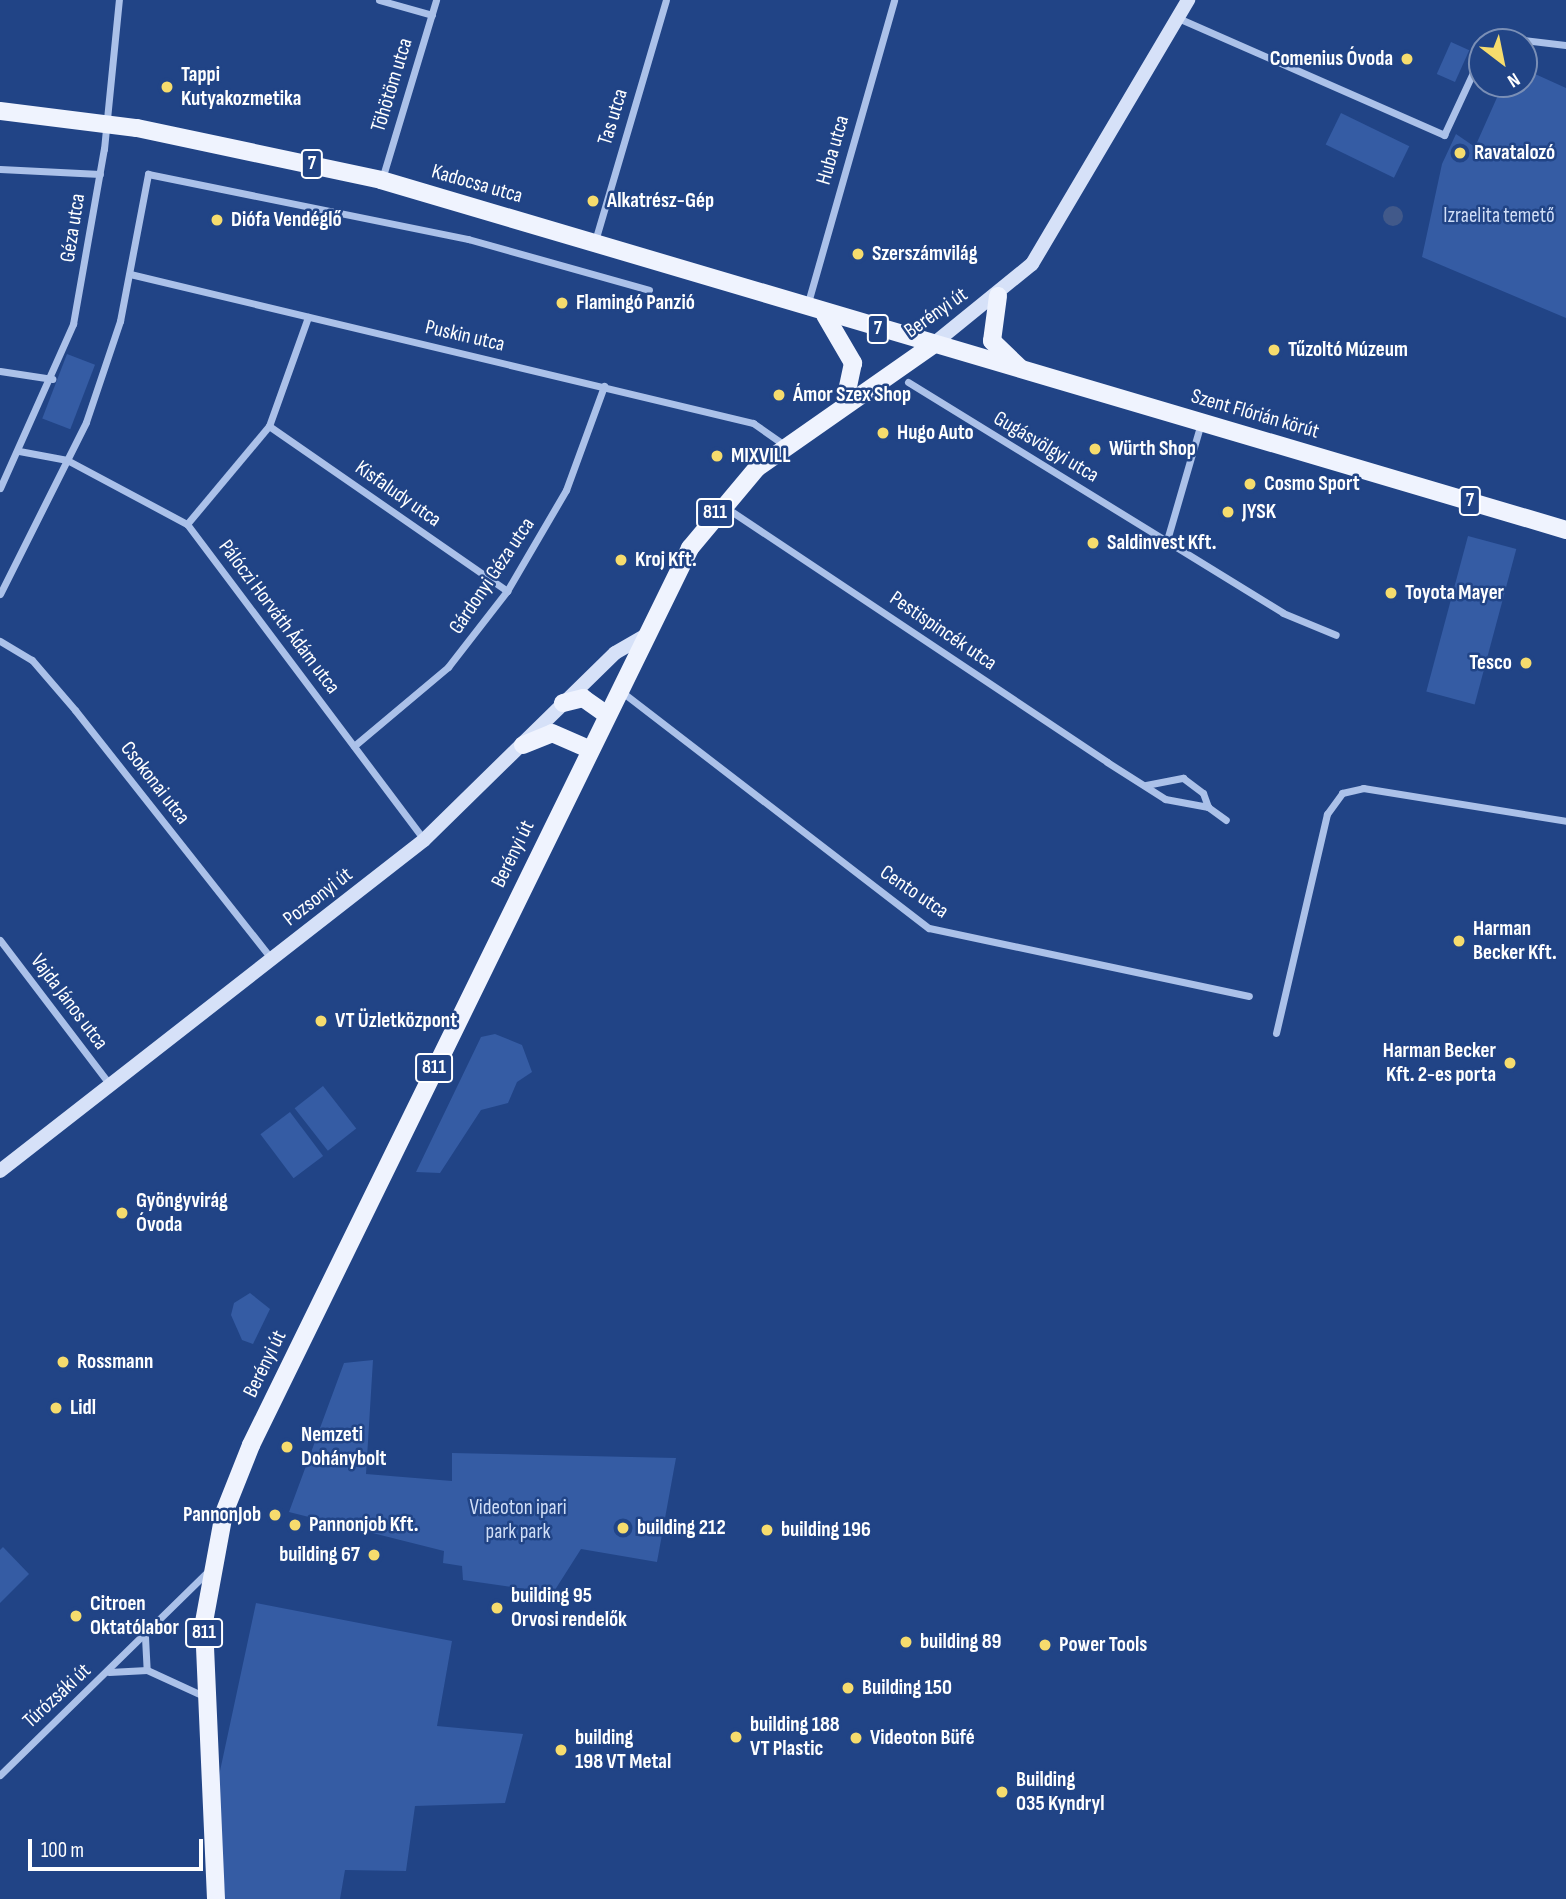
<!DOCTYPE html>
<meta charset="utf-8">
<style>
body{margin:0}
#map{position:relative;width:1566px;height:1899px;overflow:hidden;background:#214486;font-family:"Sofia Sans Condensed",sans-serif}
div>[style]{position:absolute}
.green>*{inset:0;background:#355ca4;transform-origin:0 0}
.water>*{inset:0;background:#41598a}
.round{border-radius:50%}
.street>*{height:7px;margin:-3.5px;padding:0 3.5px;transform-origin:3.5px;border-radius:3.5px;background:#abc1e9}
.secondary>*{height:14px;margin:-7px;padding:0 7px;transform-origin:7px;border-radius:7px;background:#d6e1f8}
.primary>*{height:18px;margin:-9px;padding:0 9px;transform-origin:9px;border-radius:9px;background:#eff3fe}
.dots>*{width:19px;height:19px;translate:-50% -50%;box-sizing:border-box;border:4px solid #214486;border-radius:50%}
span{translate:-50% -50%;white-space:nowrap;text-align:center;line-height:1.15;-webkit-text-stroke:5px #214486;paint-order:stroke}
.shield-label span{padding:2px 5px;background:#214486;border:2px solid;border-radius:5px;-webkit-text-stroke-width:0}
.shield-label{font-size:19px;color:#fff;font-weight:700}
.poi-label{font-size:21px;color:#fff;font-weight:700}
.right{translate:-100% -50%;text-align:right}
.left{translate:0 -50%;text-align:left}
.street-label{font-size:21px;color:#fff}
.park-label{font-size:21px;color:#d0def7}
.north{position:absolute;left:1468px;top:28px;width:70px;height:70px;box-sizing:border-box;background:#214486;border:2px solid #7a8fb6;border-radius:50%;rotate:148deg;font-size:19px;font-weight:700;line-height:28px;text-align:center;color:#fff}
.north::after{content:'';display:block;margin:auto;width:24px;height:32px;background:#f6dc6d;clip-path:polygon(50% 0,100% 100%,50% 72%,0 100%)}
.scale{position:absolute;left:28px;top:1839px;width:175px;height:32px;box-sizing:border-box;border:4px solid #fff;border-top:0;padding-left:9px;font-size:21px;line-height:24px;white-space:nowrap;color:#fff;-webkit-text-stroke:5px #214486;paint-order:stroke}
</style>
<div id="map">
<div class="green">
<i style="left:1451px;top:42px;width:20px;height:35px;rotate:24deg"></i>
<i style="clip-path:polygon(1524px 69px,1566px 88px,1566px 318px,1422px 257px,1442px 164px,1456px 134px,1475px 147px,1503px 84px,1524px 84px)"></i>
<i style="left:1341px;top:113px;width:76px;height:35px;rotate:26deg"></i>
<i style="left:67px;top:354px;width:30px;height:69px;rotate:21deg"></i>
<i style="left:1468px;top:536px;width:50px;height:161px;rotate:15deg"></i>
<i style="clip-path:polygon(495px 1034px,522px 1045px,532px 1072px,517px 1082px,508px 1103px,481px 1110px,440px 1173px,416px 1172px,481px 1037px)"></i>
<i style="left:323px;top:1086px;width:54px;height:36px;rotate:52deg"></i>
<i style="left:290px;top:1112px;width:55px;height:37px;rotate:53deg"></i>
<i style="clip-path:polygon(250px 1293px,270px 1309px,253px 1344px,242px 1340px,231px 1315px,234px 1303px)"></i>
<i style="clip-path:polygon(373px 1360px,366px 1474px,452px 1481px,452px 1453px,676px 1458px,657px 1562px,581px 1549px,553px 1593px,463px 1580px,462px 1566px,443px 1563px,444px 1551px,289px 1512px,344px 1363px)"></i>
<i style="clip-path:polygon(3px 1547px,29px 1574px,0 1603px,0 1550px)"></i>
<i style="clip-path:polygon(256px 1603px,452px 1641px,437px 1726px,523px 1734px,505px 1803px,415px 1806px,406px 1871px,345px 1870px,340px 1899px,225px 1899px,217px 1785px)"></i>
</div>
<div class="water">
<i class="round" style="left:1383px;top:206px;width:20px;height:20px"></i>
</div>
<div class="street">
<i style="left:379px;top:0;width:55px;rotate:15.8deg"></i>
<i style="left:1178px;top:18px;width:291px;rotate:23.7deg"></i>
<i style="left:1444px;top:135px;width:90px;rotate:-65.1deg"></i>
<i style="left:1506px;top:38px;width:60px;rotate:6.7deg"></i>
<i style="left:1487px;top:42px;width:7px;rotate:-63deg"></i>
<i style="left:0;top:169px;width:100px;rotate:2.9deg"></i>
<i style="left:382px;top:179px;width:187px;rotate:-73.2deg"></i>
<i style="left:595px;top:241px;width:251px;rotate:-73.6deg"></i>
<i style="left:130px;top:274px;width:641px;rotate:13.45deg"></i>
<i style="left:753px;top:423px;width:39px;rotate:35deg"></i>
<i style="left:807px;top:306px;width:318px;rotate:-74.1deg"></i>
<i style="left:0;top:371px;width:53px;rotate:8.7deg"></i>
<i style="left:908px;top:382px;width:440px;rotate:31.6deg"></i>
<i style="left:1283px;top:613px;width:57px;rotate:22.5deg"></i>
<i style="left:269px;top:426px;width:290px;rotate:34.7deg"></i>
<i style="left:19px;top:451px;width:49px;rotate:10.6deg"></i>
<i style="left:67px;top:460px;width:136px;rotate:28.1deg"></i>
<i style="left:187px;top:524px;width:395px;rotate:53.1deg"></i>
<i style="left:0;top:488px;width:180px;rotate:-66deg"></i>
<i style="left:73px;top:324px;width:178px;rotate:-80deg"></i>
<i style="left:104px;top:149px;width:150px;rotate:-84.3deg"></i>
<i style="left:725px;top:507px;width:459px;rotate:33.7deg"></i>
<i style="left:1107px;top:762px;width:69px;rotate:32.5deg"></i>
<i style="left:1165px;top:799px;width:44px;rotate:10.5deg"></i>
<i style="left:1208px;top:807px;width:22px;rotate:36deg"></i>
<i style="left:187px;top:524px;width:128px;rotate:-50.1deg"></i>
<i style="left:269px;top:426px;width:116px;rotate:-70.3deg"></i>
<i style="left:1167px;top:540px;width:122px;rotate:-73.8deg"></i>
<i style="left:0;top:594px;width:192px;rotate:-63.4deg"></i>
<i style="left:86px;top:422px;width:107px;rotate:-71.4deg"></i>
<i style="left:120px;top:321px;width:150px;rotate:-79.2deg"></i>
<i style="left:148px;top:174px;width:327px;rotate:11.5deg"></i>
<i style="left:468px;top:239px;width:188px;rotate:15.7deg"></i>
<i style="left:0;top:641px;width:37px;rotate:31deg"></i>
<i style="left:32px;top:660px;width:66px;rotate:49.3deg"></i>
<i style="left:75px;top:710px;width:318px;rotate:51.7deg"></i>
<i style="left:622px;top:692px;width:387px;rotate:37.6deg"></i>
<i style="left:929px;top:928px;width:327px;rotate:12deg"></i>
<i style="left:354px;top:746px;width:123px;rotate:-40deg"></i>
<i style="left:448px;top:667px;width:96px;rotate:-52.2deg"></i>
<i style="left:507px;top:591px;width:117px;rotate:-59.7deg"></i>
<i style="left:566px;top:490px;width:111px;rotate:-69.9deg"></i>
<i style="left:1146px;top:785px;width:38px;rotate:-11deg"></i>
<i style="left:1183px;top:778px;width:25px;rotate:37deg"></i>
<i style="left:1203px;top:793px;width:15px;rotate:70deg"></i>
<i style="left:0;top:940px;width:182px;rotate:52.8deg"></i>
<i style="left:1276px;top:1033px;width:225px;rotate:-76.9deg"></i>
<i style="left:1327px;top:814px;width:26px;rotate:-54deg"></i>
<i style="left:1342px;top:793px;width:22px;rotate:-13deg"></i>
<i style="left:1363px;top:788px;width:206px;rotate:9.2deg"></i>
<i style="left:145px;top:1637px;width:33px;rotate:87deg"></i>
<i style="left:109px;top:1672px;width:38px;rotate:-3deg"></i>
<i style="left:147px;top:1670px;width:65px;rotate:24.6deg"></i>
<i style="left:0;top:1775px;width:294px;rotate:-44.4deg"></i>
</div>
<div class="secondary">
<i style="left:931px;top:346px;width:130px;rotate:-39.1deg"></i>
<i style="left:1032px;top:264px;width:307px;rotate:-59.4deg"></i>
<i style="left:0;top:1171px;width:538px;rotate:-37.98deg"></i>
<i style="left:424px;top:840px;width:267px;rotate:-44.4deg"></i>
<i style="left:615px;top:653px;width:34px;rotate:-30deg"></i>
</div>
<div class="primary">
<i style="left:0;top:111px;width:138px;rotate:7.1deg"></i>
<i style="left:137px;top:128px;width:249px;rotate:12deg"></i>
<i style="left:381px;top:180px;width:1236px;rotate:16.45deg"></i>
<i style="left:998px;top:296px;width:45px;rotate:97.6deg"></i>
<i style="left:992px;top:341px;width:39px;rotate:44deg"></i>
<i style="left:825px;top:315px;width:56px;rotate:59.7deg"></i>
<i style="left:853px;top:363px;width:38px;rotate:102deg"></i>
<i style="left:563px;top:703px;width:21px;rotate:-14deg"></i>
<i style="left:583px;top:698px;width:28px;rotate:35deg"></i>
<i style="left:523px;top:745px;width:31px;rotate:-22deg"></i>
<i style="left:552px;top:733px;width:40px;rotate:23.4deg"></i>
<i style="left:216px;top:1899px;width:277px;rotate:-92.5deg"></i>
<i style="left:204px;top:1622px;width:111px;rotate:-79.6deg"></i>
<i style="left:224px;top:1513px;width:73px;rotate:-68.3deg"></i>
<i style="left:251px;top:1445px;width:999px;rotate:-63.92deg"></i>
<i style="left:690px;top:548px;width:104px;rotate:-50.1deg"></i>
<i style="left:757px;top:468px;width:213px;rotate:-35deg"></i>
</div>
<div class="dots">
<i style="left:1407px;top:59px;background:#f6dc6d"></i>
<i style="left:167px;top:87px;background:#f6dc6d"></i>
<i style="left:1460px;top:153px;background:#f6dc6d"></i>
<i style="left:593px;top:201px;background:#f6dc6d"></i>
<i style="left:217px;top:220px;background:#f6dc6d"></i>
<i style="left:858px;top:254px;background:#f6dc6d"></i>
<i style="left:562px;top:303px;background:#f6dc6d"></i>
<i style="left:1274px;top:350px;background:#f6dc6d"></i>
<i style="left:779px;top:395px;background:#f6dc6d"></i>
<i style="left:883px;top:433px;background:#f6dc6d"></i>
<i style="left:1095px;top:449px;background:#f6dc6d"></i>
<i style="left:717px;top:456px;background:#f6dc6d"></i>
<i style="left:1250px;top:484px;background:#f6dc6d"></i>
<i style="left:1228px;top:512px;background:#f6dc6d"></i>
<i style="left:1093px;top:543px;background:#f6dc6d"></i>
<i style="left:621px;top:560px;background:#f6dc6d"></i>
<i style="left:1391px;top:593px;background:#f6dc6d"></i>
<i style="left:1526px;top:663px;background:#f6dc6d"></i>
<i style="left:1459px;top:941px;background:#f6dc6d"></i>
<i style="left:321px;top:1021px;background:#f6dc6d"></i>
<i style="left:1510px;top:1063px;background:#f6dc6d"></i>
<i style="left:122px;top:1213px;background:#f6dc6d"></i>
<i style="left:63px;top:1362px;background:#f6dc6d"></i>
<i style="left:56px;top:1408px;background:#f6dc6d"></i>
<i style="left:287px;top:1447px;background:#f6dc6d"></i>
<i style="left:275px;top:1515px;background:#f6dc6d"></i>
<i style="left:295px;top:1525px;background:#f6dc6d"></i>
<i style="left:623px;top:1528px;background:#f6dc6d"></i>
<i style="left:767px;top:1530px;background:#f6dc6d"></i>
<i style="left:374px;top:1555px;background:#f6dc6d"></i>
<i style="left:497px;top:1608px;background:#f6dc6d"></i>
<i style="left:76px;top:1616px;background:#f6dc6d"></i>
<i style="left:906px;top:1642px;background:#f6dc6d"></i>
<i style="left:1045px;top:1645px;background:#f6dc6d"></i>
<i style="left:848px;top:1688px;background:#f6dc6d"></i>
<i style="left:736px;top:1737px;background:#f6dc6d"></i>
<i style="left:856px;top:1738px;background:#f6dc6d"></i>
<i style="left:561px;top:1750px;background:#f6dc6d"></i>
<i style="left:1002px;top:1792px;background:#f6dc6d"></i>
</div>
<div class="shield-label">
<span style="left:312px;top:164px">7</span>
<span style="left:878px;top:329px">7</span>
<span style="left:1470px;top:501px">7</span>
<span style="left:715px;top:513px">811</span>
<span style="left:434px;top:1068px">811</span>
<span style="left:204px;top:1633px">811</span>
</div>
<div class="poi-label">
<span class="right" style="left:1393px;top:59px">Comenius Óvoda</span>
<span class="left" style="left:181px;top:87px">Tappi<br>Kutyakozmetika</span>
<span class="left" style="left:1474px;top:153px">Ravatalozó</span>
<span class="left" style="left:607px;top:201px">Alkatrész-Gép</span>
<span class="left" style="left:231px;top:220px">Diófa Vendéglő</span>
<span class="left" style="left:872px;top:254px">Szerszámvilág</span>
<span class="left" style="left:576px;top:303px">Flamingó Panzió</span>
<span class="left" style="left:1288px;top:350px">Tűzoltó Múzeum</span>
<span class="left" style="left:793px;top:395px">Ámor Szex Shop</span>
<span class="left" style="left:897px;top:433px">Hugo Auto</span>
<span class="left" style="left:1109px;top:449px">Würth Shop</span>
<span class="left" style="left:731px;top:456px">MIXVILL</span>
<span class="left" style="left:1264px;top:484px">Cosmo Sport</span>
<span class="left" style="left:1242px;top:512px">JYSK</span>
<span class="left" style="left:1107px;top:543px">Saldinvest Kft.</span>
<span class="left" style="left:635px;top:560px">Kroj Kft.</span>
<span class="left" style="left:1405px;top:593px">Toyota Mayer</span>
<span class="right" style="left:1512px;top:663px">Tesco</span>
<span class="left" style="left:1473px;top:941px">Harman<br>Becker Kft.</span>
<span class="left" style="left:335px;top:1021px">VT Üzletközpont</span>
<span class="right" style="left:1496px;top:1063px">Harman Becker<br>Kft. 2-es porta</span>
<span class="left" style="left:136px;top:1213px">Gyöngyvirág<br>Óvoda</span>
<span class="left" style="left:77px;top:1362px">Rossmann</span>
<span class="left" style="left:70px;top:1408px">Lidl</span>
<span class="left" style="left:301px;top:1447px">Nemzeti<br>Dohánybolt</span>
<span class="right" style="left:261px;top:1515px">PannonJob</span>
<span class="left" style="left:309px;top:1525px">Pannonjob Kft.</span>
<span class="left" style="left:637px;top:1528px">building 212</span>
<span class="left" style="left:781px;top:1530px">building 196</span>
<span class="right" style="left:360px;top:1555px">building 67</span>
<span class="left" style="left:511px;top:1608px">building 95<br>Orvosi rendelők</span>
<span class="left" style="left:90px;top:1616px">Citroen<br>Oktatólabor</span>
<span class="left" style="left:920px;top:1642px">building 89</span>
<span class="left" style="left:1059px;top:1645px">Power Tools</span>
<span class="left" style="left:862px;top:1688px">Building 150</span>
<span class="left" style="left:750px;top:1737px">building 188<br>VT Plastic</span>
<span class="left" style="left:575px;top:1750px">building<br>198 VT Metal</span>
<span class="left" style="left:870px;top:1738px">Videoton Büfé</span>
<span class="left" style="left:1016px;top:1792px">Building<br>035 Kyndryl</span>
</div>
<div class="street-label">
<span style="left:392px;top:85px;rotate:-73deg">Töhötöm utca</span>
<span style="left:613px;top:117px;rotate:-73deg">Tas utca</span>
<span style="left:833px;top:150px;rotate:-74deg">Huba utca</span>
<span style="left:477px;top:184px;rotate:16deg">Kadocsa utca</span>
<span style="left:73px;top:228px;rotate:-81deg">Géza utca</span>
<span style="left:936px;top:313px;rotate:-35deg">Berényi út</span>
<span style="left:465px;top:336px;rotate:13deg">Puskin utca</span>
<span style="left:1255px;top:414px;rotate:16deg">Szent Flórián körút</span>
<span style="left:1046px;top:447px;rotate:31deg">Gugásvölgyi utca</span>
<span style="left:398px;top:494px;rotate:35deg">Kisfaludy utca</span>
<span style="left:492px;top:576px;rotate:-56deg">Gárdonyi Géza utca</span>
<span style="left:279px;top:617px;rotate:53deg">Pálóczi Horváth Ádám utca</span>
<span style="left:943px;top:631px;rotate:34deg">Pestispincék utca</span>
<span style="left:155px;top:783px;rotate:52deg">Csokonai utca</span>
<span style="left:513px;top:854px;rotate:-64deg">Berényi út</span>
<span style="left:914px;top:892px;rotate:34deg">Cento utca</span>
<span style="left:318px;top:897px;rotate:-38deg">Pozsonyi út</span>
<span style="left:69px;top:1002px;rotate:53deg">Vajda János utca</span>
<span style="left:265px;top:1364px;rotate:-64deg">Berényi út</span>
<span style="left:57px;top:1696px;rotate:-43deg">Túrózsáki út</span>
</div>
<div class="park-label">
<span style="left:1499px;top:216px">Izraelita temető</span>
<span style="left:518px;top:1520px">Videoton ipari<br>park park</span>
</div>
<div class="north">N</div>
<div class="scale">100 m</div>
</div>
